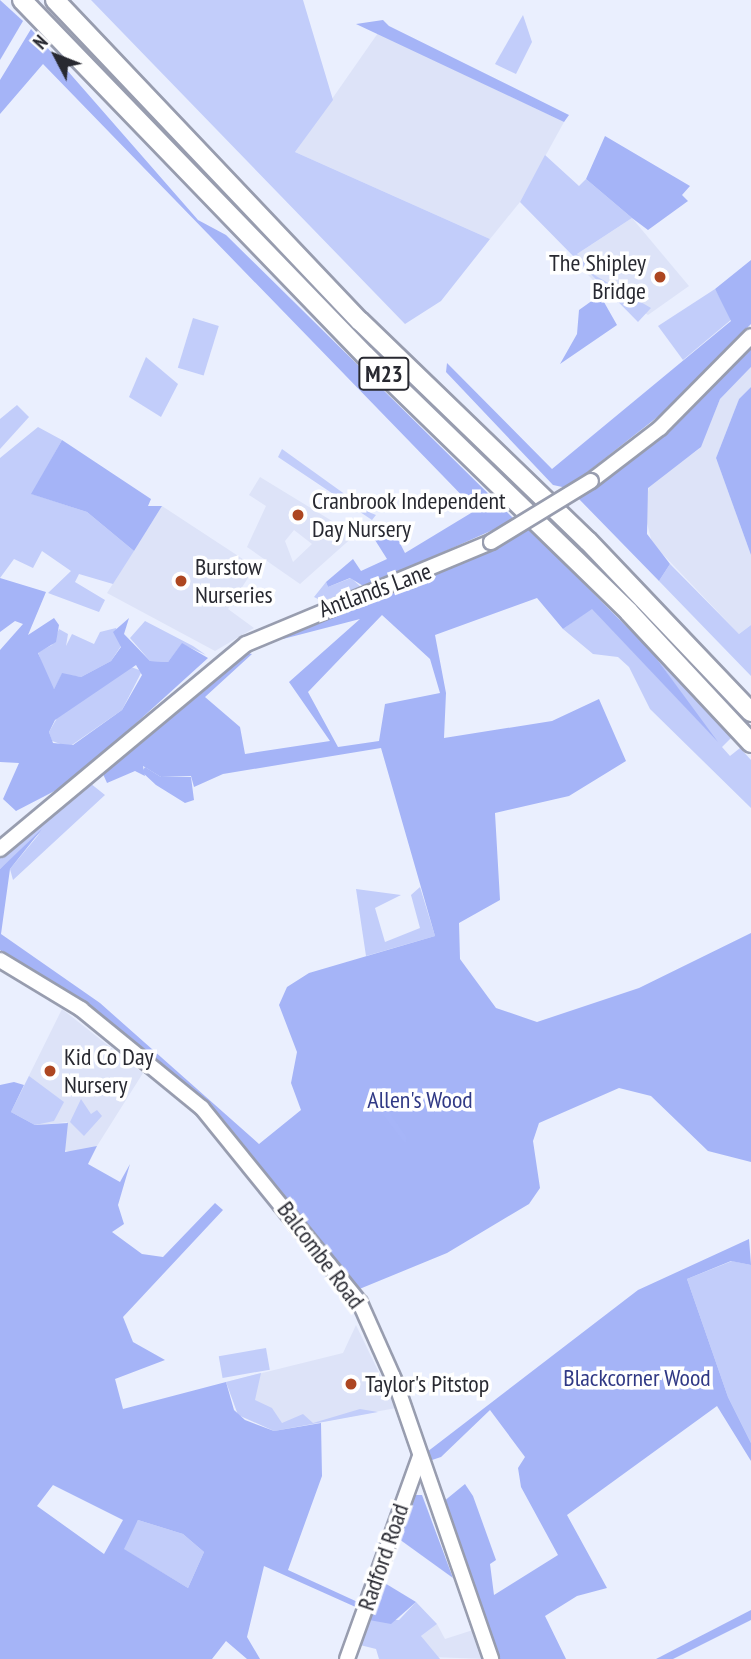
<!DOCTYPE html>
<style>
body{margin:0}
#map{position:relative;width:751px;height:1659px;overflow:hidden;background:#eaeffe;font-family:"PT Sans Narrow",sans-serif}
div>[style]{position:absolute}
.built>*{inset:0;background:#dde3f8}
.green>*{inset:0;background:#c2cdfa;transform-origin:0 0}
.forest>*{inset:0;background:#a5b4f7}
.water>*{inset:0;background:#a6b5f8}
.roads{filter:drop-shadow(2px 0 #989daf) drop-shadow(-2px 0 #989daf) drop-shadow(0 2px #989daf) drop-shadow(0 -2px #989daf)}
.secondary>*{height:14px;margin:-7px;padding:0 7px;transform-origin:7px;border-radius:7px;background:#fff}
.highway>*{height:18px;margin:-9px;padding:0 9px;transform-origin:9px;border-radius:9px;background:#fff}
.bridges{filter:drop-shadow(2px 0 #989daf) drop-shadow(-2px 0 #989daf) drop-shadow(0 2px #989daf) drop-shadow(0 -2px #989daf)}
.secondary-bridge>*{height:14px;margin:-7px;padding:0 7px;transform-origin:7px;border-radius:7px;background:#fff}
.dots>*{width:19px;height:19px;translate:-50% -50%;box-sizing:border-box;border:4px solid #fff;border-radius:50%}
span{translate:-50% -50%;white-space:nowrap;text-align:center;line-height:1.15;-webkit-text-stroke:7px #fff;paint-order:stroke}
.shield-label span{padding:2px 5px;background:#fff;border:2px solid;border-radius:5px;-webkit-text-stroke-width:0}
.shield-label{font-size:23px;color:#282931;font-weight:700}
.poi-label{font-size:24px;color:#282931}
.right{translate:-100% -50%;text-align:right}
.left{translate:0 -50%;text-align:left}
.street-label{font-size:24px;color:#282931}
.park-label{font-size:24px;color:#303985}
.north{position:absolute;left:21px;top:21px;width:70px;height:70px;-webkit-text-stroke:5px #fff;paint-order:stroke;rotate:312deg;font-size:19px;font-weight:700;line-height:28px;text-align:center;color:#282931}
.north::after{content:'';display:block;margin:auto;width:24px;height:32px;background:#282931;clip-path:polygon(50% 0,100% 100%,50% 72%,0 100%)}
</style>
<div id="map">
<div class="built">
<i style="clip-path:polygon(378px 33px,564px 122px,520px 202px,490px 239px,295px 152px)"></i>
<i style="clip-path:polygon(632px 218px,689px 286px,648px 315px,594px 281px,571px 258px)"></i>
<i style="clip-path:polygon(751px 367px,751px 387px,739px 399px,716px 458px,751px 555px,751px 625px,739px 634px,652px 543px,645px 515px,649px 485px,699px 449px,720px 399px)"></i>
<i style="clip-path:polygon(evenodd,260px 477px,355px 535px,300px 584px,247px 547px,266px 506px,249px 495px,260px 477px,294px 530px,312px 544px,293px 562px,285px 541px,294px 530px)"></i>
<i style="clip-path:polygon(162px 506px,255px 567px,228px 609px,254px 628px,215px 651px,107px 593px)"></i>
<i style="clip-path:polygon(62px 1009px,143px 1073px,97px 1146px,78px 1154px,64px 1150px,67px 1122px,39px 1125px,11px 1112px)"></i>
<i style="clip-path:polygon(356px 1325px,396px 1408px,274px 1431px,226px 1382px,343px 1353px)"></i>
<i style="clip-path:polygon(437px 1624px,445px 1639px,473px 1630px,485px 1659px,432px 1657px,421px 1636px)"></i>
</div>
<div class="green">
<i style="clip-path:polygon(91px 0,303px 0,333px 100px,295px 152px,490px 239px,441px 301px,405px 324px)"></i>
<i style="clip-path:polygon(523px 15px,532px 42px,516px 74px,495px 64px)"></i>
<i style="clip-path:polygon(545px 155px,579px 186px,586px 179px,632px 218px,577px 254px,596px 276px,651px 308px,638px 322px,520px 202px)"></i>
<i style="clip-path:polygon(715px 289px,732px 319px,683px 360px,658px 326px)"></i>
<i style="left:193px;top:318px;width:27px;height:52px;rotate:17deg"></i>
<i style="clip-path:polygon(146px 357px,178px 384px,161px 417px,129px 397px)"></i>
<i style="clip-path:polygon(17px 405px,29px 417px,0 449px,0 419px)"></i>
<i style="clip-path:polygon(38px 427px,62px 440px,32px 494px,87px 512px,134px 551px,113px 584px,79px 574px,75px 582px,105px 600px,99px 612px,48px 593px,71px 571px,42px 551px,33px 568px,14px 559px,0 578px,0 458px)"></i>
<i style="clip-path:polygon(282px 449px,371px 513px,376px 515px,372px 520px,278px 457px)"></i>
<i style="clip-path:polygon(670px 564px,739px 634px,751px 625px,751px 676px,659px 581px)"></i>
<i style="clip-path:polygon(351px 578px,362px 588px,322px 601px,314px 597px,326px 582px,328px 587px)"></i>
<i style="clip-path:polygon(592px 608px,710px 733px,651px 651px,665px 665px,731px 738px,722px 747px,730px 756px,740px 748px,751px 760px,751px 808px,650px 709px,629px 667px,618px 657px,593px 654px,563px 629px)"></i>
<i style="clip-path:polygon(145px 621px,193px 646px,206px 655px,182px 644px,168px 662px,150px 661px,130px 638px)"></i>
<i style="clip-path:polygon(116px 628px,121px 646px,111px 661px,81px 677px,62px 674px,54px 689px,49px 685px,38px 652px,52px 645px,59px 629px,68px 634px,66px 646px,72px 634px,94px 644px,100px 632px)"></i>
<i style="clip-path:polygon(131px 667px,142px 671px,122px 710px,69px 747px,52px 741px,49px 732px,57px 718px)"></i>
<i style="clip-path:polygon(90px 783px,105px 795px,13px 880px,10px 869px,40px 833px,0 869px,0 858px)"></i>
<i style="clip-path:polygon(420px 887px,435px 936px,366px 956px,356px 889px,401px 895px,375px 908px,385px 942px,420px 928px,411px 895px)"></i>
<i style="clip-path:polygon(29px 1076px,64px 1102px,54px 1121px,35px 1125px,11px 1112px)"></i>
<i style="clip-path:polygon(81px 1099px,91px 1114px,97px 1110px,102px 1116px,84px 1136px,70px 1122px)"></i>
<i style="clip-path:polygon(732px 1261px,751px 1265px,751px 1443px,728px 1397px,687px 1279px)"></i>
<i style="left:266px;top:1348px;width:22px;height:48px;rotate:80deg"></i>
<i style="clip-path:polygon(261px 1373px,255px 1400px,272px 1408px,282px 1423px,303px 1414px,313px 1423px,360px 1409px,378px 1412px,274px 1431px,238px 1415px,226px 1382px)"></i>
<i style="clip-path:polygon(138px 1520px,183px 1534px,204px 1552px,188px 1588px,123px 1549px)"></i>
<i style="clip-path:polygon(416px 1602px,437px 1624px,421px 1636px,440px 1659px,379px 1659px,376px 1649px,360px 1645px,369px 1620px,399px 1620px)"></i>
</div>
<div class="forest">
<i style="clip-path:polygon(0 0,23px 21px,0 60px)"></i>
<i style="clip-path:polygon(383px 20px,389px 26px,569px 115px,564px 122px,356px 24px)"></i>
<i style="clip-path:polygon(31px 29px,198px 220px,226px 235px,515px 520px,365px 587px,350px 578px,328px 587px,326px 582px,353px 559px,361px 571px,387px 559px,375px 540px,391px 526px,405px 553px,476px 510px,43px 64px,0 114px,0 80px)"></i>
<i style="clip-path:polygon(605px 136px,690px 186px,682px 195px,688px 201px,648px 230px,632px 218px,586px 179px)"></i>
<i style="clip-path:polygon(751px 260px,751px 324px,660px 415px,567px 488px,553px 485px,446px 372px,447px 363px,552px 469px,731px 321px,715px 289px)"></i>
<i style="clip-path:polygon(600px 295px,617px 325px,560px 364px,577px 334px,579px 310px)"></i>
<i style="clip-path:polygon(751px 343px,751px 367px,720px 399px,701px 447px,648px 488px,647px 534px,670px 564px,659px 581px,578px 498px,671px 427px)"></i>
<i style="clip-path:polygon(751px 387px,751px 555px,716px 458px,739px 399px)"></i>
<i style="clip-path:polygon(62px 440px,151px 499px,148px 506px,162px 506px,134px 551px,87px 512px,31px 494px)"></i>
<i style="clip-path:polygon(evenodd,529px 529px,651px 651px,718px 742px,592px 609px,563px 629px,537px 598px,435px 635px,446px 693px,444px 738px,552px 721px,599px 699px,626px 761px,569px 796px,495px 813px,500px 900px,459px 923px,460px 959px,496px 1008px,537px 1022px,639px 988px,751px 933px,751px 1162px,708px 1151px,651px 1096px,619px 1088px,539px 1123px,533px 1141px,540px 1188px,529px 1204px,447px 1253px,357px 1290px,220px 1115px,92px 1009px,0 950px,0 869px,42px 829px,10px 869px,1px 934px,100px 1003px,259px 1144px,301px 1110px,291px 1083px,297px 1052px,279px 1005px,287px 987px,309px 973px,435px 936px,381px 748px,223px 774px,194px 787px,191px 776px,161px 777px,143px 766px,145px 776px,135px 771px,107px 783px,103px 774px,247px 653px,252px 654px,205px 697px,240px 727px,245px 754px,330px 741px,289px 682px,360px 619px,283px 639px,277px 632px,446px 570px,529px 529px,382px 615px,430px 659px,440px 693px,385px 704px,379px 741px,338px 747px,308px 692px,382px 615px)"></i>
<i style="clip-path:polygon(evenodd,0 578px,46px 592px,28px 635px,54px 618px,59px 625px,56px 642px,38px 653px,54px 689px,62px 673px,81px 677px,111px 661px,121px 647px,113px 632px,129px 618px,124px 634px,150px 661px,168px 662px,182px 643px,208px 658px,70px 783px,16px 811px,3px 799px,19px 763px,0 762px,0 650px,23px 624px,15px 621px,0 632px,0 578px,136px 665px,142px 675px,122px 710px,73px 745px,53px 743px,49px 732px,55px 720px,136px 665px)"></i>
<i style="clip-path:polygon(evenodd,14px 1082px,24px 1085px,11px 1112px,35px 1125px,68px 1123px,65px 1152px,97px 1146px,88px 1164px,120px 1182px,130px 1164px,118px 1205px,124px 1224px,112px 1232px,142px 1254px,163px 1257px,215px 1203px,223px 1210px,123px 1317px,133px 1342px,165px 1360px,115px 1379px,123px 1409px,226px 1382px,234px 1410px,245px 1420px,274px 1431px,321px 1423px,322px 1476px,288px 1570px,362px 1604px,360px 1609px,264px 1566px,247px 1637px,260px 1659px,247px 1659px,226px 1641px,212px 1659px,0 1659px,0 1085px,14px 1082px,53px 1485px,123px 1520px,104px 1554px,37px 1506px,53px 1485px,14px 1082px,138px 1520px,183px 1534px,204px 1552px,188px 1588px,124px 1549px,138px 1520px)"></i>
<i style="clip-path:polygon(749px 1239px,751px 1265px,731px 1261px,687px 1279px,728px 1397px,751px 1443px,751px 1461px,717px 1406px,567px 1515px,607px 1588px,577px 1596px,545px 1616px,566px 1659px,499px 1659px,443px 1502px,465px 1484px,473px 1496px,496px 1560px,490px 1564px,494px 1595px,558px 1555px,521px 1487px,518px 1468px,525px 1457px,490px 1410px,441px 1457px,429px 1461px,427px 1452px,638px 1290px)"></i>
<i style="clip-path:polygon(414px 1495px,422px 1495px,453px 1578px,399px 1539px)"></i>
<i style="clip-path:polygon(383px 1582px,416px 1602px,391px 1624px,369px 1620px)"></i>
<i style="clip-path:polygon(751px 1610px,751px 1620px,673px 1659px,656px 1659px)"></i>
</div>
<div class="water">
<i style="clip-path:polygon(145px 767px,161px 777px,191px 777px,194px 800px,185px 803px,156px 785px,142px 772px)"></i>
<i style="clip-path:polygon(377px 1095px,407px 1138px,405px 1143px,374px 1103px)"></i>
</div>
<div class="roads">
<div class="secondary">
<i style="left:591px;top:481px;width:87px;rotate:-37.5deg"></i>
<i style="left:660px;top:428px;width:129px;rotate:-45.3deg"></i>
<i style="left:0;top:849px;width:320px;rotate:-39.8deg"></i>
<i style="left:246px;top:644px;width:265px;rotate:-22.6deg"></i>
<i style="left:0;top:960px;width:95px;rotate:31.2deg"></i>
<i style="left:81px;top:1009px;width:156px;rotate:39.3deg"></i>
<i style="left:202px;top:1108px;width:251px;rotate:51deg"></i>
<i style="left:360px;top:1303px;width:89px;rotate:66deg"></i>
<i style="left:396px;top:1384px;width:291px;rotate:70.9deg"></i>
<i style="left:347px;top:1659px;width:216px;rotate:-70.2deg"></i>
</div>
<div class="highway">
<i style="left:22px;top:0;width:494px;rotate:46deg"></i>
<i style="left:365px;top:355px;width:368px;rotate:44.2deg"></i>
<i style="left:629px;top:612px;width:179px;rotate:47deg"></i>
<i style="left:55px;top:0;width:443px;rotate:46.5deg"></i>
<i style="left:360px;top:321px;width:317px;rotate:44deg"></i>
<i style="left:588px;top:541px;width:236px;rotate:46.4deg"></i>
</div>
</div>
<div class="bridges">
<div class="secondary-bridge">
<i style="left:491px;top:542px;width:117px;rotate:-31.4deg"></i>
</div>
</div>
<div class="dots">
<i style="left:660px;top:277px;background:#ad4621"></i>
<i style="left:298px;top:515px;background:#ad4621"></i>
<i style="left:181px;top:581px;background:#ad4621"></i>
<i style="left:50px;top:1071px;background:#ad4621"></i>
<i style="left:351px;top:1384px;background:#ad4621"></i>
</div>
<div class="shield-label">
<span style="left:384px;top:374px">M23</span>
</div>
<div class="poi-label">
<span class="right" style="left:646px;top:277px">The Shipley<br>Bridge</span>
<span class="left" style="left:312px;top:515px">Cranbrook Independent<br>Day Nursery</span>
<span class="left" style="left:195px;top:581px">Burstow<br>Nurseries</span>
<span class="left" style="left:64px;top:1071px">Kid Co Day<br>Nursery</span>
<span class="left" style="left:365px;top:1384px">Taylor's Pitstop</span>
</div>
<div class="street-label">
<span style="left:375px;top:590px;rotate:-20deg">Antlands Lane</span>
<span style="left:321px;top:1255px;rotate:53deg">Balcombe Road</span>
<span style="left:383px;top:1557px;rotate:-71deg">Radford Road</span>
</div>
<div class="park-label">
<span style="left:420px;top:1100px">Allen's Wood</span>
<span style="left:637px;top:1378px">Blackcorner Wood</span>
</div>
<div class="north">N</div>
</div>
